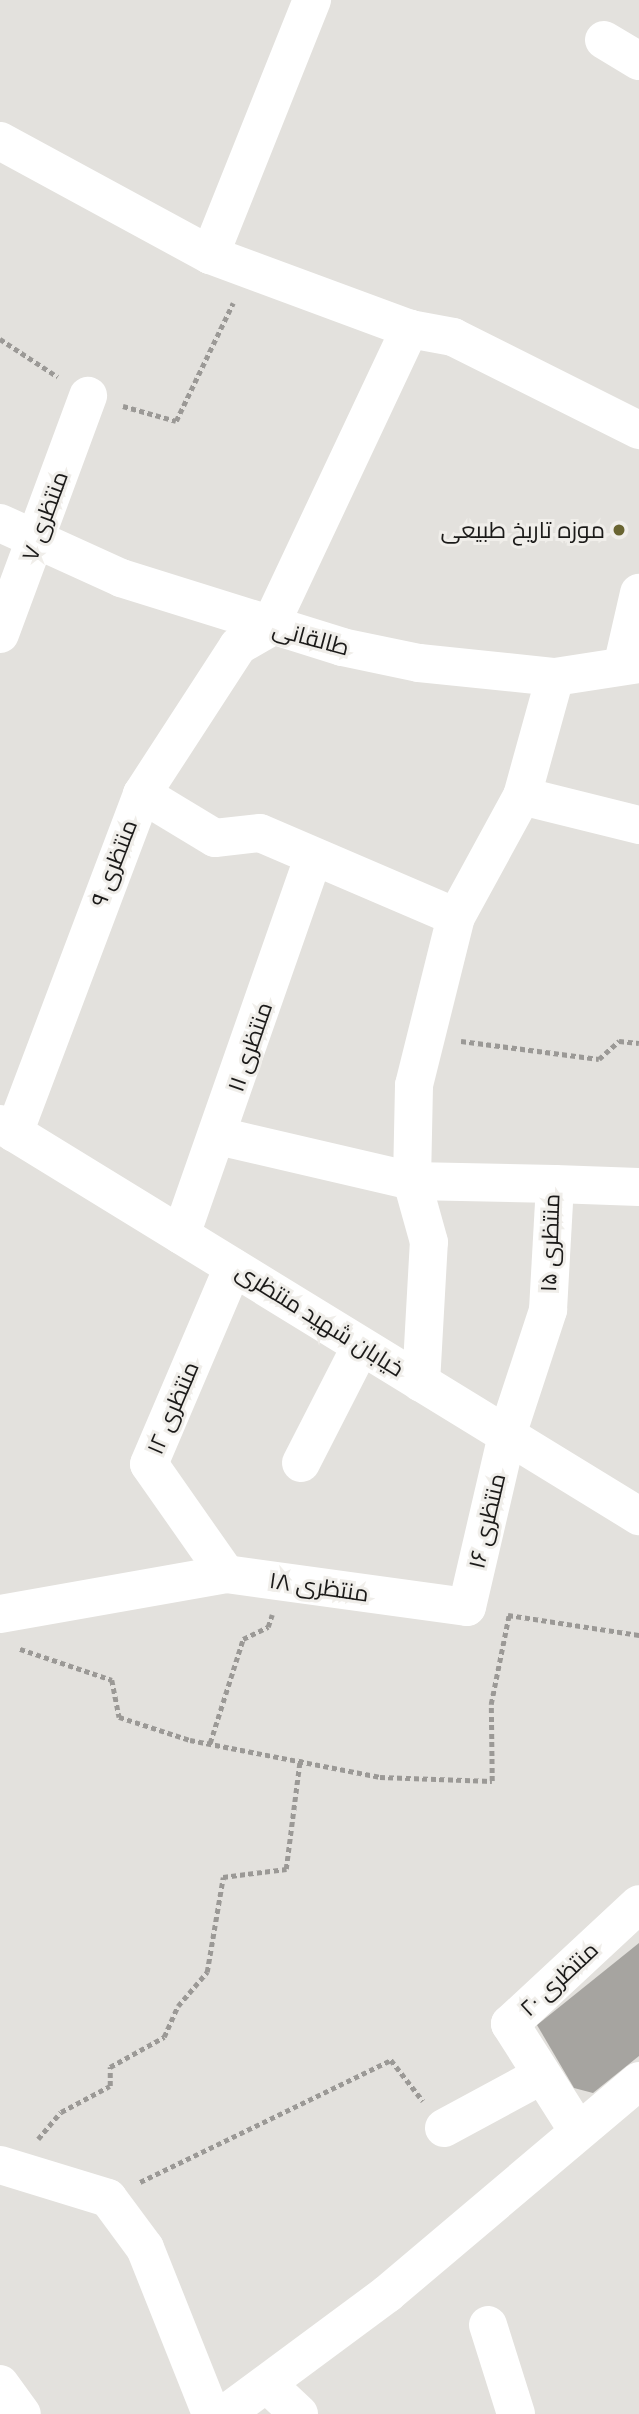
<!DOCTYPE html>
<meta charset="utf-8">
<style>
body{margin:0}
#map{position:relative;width:639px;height:2414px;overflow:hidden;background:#e3e1dd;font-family:Raleway,Cairo,sans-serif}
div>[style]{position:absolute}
.building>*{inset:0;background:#a6a4a0}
.path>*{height:4.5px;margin-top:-2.25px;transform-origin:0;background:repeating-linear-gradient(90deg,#9b9996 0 5px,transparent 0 8.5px)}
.minor>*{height:38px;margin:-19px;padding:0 19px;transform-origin:19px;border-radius:19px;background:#fff}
.major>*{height:38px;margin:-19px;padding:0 19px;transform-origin:19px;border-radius:19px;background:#fff}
.dots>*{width:19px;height:19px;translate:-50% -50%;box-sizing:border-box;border:4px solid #f0eeea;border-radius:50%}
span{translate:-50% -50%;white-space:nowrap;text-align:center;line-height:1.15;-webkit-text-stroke:6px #f0eeea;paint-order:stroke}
.street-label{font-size:23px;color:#1b1a19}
.poi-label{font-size:23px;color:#1b1a19}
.right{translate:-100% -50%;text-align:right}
</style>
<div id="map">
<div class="building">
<i style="clip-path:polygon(639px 1943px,639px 2056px,593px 2093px,574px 2088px,537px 2025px)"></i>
</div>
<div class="path">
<i style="left:0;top:339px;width:69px;rotate:33.2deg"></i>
<i style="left:123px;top:406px;width:55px;rotate:15.8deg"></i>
<i style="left:176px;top:421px;width:131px;rotate:-64.2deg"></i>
<i style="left:461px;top:1041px;width:139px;rotate:7.4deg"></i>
<i style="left:599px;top:1059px;width:27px;rotate:-42deg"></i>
<i style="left:619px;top:1041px;width:20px;rotate:6deg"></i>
<i style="left:508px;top:1615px;width:133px;rotate:8.7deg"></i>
<i style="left:20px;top:1649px;width:97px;rotate:18.6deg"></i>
<i style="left:112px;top:1680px;width:38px;rotate:79deg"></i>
<i style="left:119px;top:1717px;width:75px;rotate:17.9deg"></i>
<i style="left:190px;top:1740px;width:194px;rotate:11deg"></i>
<i style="left:380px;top:1777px;width:112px;rotate:2deg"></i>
<i style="left:492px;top:1781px;width:77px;rotate:-90.7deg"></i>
<i style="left:491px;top:1704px;width:91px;rotate:-78.6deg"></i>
<i style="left:210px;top:1743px;width:109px;rotate:-72.4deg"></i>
<i style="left:243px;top:1639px;width:28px;rotate:-26deg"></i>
<i style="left:268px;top:1627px;width:13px;rotate:-72deg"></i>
<i style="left:38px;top:2139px;width:35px;rotate:-50deg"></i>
<i style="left:61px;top:2112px;width:55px;rotate:-28deg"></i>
<i style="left:110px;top:2086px;width:19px;rotate:-90deg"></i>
<i style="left:110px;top:2067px;width:62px;rotate:-29.1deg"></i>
<i style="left:164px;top:2037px;width:34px;rotate:-66deg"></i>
<i style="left:178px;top:2006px;width:45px;rotate:-49.5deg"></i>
<i style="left:207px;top:1972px;width:96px;rotate:-80.4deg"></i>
<i style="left:223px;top:1877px;width:64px;rotate:-7.2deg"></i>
<i style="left:286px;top:1869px;width:111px;rotate:-82.7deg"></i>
<i style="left:140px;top:2182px;width:279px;rotate:-25.9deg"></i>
<i style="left:391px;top:2060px;width:52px;rotate:52deg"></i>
</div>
<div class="minor">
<i style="left:604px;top:40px;width:41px;rotate:31deg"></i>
<i style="left:0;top:141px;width:239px;rotate:28.5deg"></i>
<i style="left:210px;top:255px;width:213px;rotate:20.3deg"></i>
<i style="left:410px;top:329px;width:44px;rotate:10.5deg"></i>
<i style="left:453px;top:337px;width:208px;rotate:26.6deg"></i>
<i style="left:210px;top:255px;width:275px;rotate:-68.2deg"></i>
<i style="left:0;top:523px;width:133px;rotate:24.4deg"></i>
<i style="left:121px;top:578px;width:232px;rotate:17.3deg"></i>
<i style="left:342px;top:647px;width:79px;rotate:11.7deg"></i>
<i style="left:419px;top:663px;width:137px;rotate:5.9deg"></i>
<i style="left:555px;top:677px;width:85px;rotate:-8.8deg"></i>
<i style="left:0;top:634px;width:254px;rotate:-69.7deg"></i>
<i style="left:623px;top:663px;width:72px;rotate:-77.1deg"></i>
<i style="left:142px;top:794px;width:85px;rotate:31.1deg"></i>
<i style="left:215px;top:838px;width:45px;rotate:-6.3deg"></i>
<i style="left:260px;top:833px;width:213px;rotate:23.2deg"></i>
<i style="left:522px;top:796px;width:121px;rotate:13.9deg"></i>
<i style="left:14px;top:1133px;width:362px;rotate:-69.3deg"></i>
<i style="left:142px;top:794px;width:176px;rotate:-57deg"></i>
<i style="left:238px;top:646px;width:36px;rotate:-30deg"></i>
<i style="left:269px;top:628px;width:331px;rotate:-64.8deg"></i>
<i style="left:555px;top:1184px;width:84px;rotate:2deg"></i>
<i style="left:181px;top:1235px;width:399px;rotate:-70.7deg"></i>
<i style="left:421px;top:1383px;width:141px;rotate:-86.8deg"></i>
<i style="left:429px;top:1242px;width:63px;rotate:-105.6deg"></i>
<i style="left:412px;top:1181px;width:96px;rotate:-88.8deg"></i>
<i style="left:414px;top:1085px;width:173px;rotate:-76deg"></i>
<i style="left:456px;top:917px;width:138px;rotate:-61.4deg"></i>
<i style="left:522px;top:796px;width:123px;rotate:-74.5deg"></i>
<i style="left:301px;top:1463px;width:131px;rotate:-62.9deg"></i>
<i style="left:226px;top:1574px;width:134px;rotate:-125deg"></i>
<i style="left:149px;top:1464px;width:214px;rotate:-66.9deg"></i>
<i style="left:0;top:1614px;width:230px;rotate:-10deg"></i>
<i style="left:226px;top:1574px;width:243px;rotate:7.8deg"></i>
<i style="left:467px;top:1607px;width:177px;rotate:-76.9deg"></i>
<i style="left:507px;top:1435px;width:132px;rotate:-71.8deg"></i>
<i style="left:548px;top:1310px;width:126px;rotate:-86.8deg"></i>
<i style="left:555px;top:1184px;width:143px;rotate:-178.8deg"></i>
<i style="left:412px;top:1181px;width:198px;rotate:-166.9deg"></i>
<i style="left:444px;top:2128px;width:111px;rotate:-28.4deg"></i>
<i style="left:578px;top:2131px;width:127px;rotate:-122.4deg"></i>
<i style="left:510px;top:2024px;width:176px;rotate:-42.9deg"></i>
<i style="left:0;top:2165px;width:113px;rotate:17deg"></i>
<i style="left:108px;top:2198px;width:62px;rotate:53.5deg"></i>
<i style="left:145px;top:2248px;width:179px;rotate:68.3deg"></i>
<i style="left:488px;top:2325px;width:93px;rotate:72.5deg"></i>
<i style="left:0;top:2384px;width:37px;rotate:54deg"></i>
<i style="left:269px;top:2386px;width:41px;rotate:43deg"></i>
<i style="left:225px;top:2414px;width:202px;rotate:-36.5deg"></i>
<i style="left:387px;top:2294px;width:330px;rotate:-40.2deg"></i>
</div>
<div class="major">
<i style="left:0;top:1124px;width:750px;rotate:31.53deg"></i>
</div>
<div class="dots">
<i style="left:619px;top:530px;background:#696431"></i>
</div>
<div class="street-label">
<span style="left:45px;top:516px;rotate:-70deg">منتظری ۷</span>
<span style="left:311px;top:638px;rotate:15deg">طالقانی</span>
<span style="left:114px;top:863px;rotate:-69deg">منتظری ۹</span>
<span style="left:250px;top:1047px;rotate:-71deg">منتظری ۱۱</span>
<span style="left:550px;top:1243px;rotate:-88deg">منتظری ۱۵</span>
<span style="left:320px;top:1320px;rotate:32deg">خیابان شهید منتظری</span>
<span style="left:173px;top:1408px;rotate:-67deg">منتظری ۱۲</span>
<span style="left:487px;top:1521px;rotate:-77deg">منتظری ۱۶</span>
<span style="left:319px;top:1587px;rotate:8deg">منتظری ۱۸</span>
<span style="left:559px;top:1979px;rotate:-43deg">منتظری ۲۰</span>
</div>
<div class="poi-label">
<span class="right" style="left:605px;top:530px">موزه تاریخ طبیعی</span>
</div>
</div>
